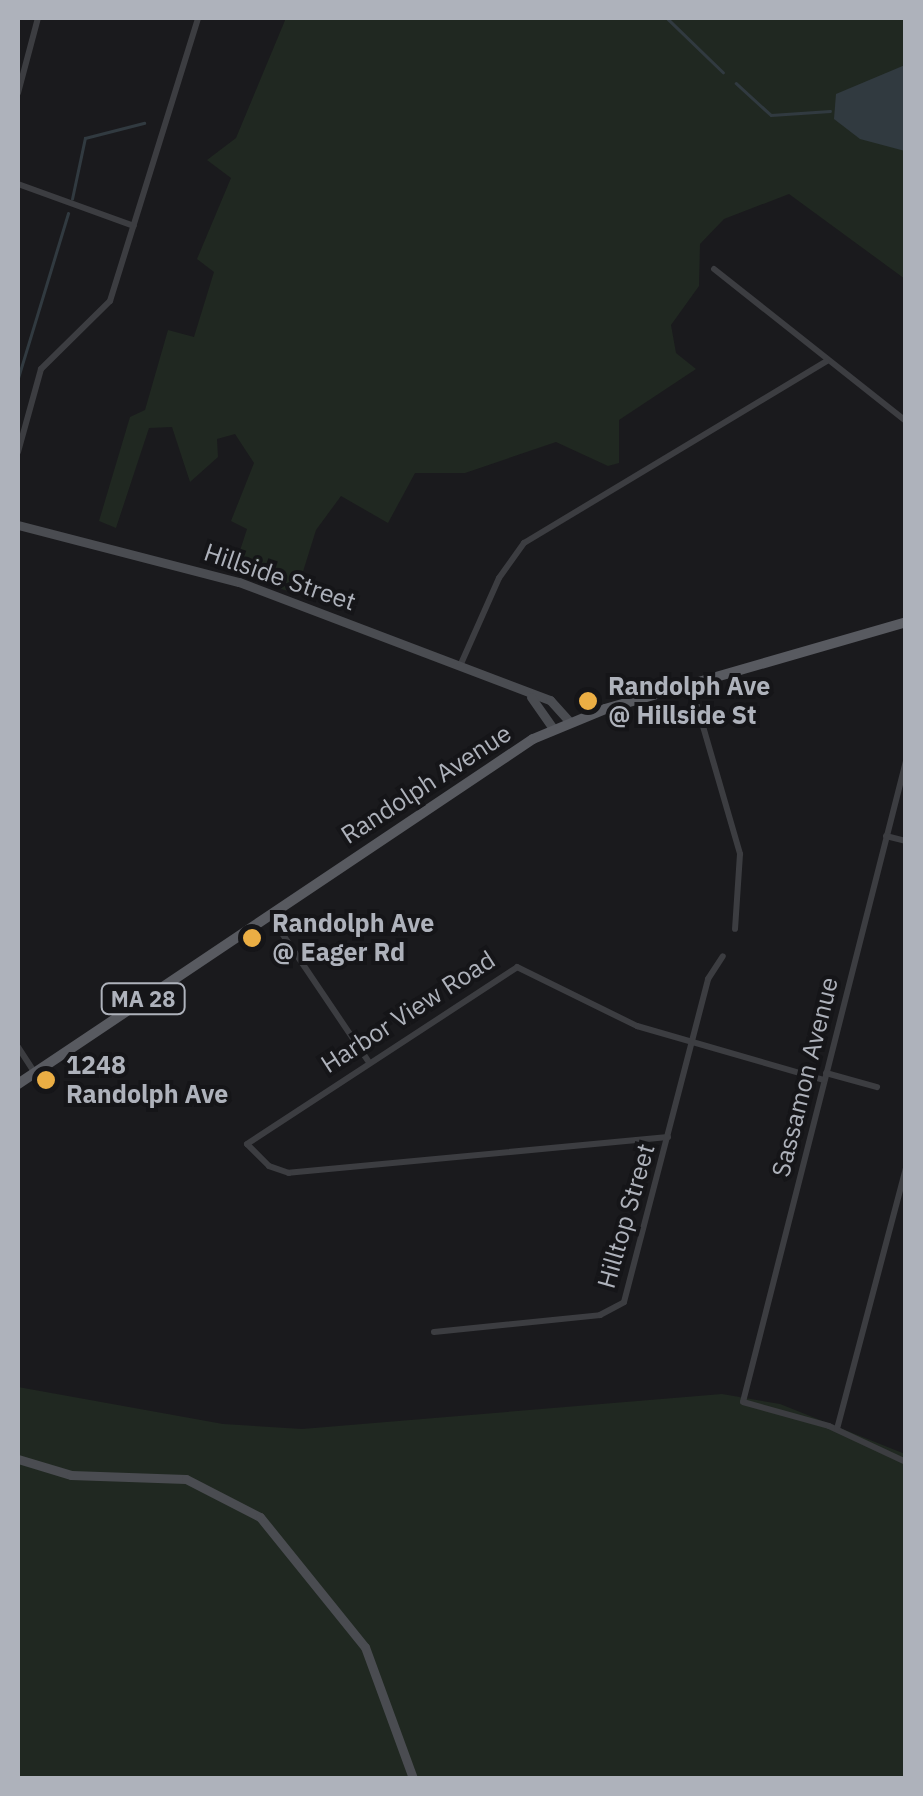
<!DOCTYPE html>
<style>
body{margin:0}
#map{position:relative;width:923px;height:1796px;overflow:hidden;background:#1a1a1d;font-family:"IBM Plex Sans",sans-serif}
div>[style]{position:absolute}
.green>*{inset:0;background:#202821}
.water>*{inset:0;background:#313a40}
.stream>*{height:2.5px;margin:-1.25px;padding:0 1.25px;transform-origin:1.25px;border-radius:1.25px;background:#313a40}
.street>*{height:6px;margin:-3px;padding:0 3px;transform-origin:3px;border-radius:3px;background:#3c3d41}
.secondary>*{height:9px;margin:-4.5px;padding:0 4.5px;transform-origin:4.5px;border-radius:4.5px;background:#4a4c51}
.primary>*{height:10px;margin:-5px;padding:0 5px;transform-origin:5px;border-radius:5px;background:#585a60}
.dots>*{width:28px;height:28px;translate:-50% -50%;box-sizing:border-box;border:5px solid #151518;border-radius:50%}
span{translate:-50% -50%;white-space:nowrap;text-align:center;line-height:1.15;-webkit-text-stroke:8px #151518;paint-order:stroke}
.shield-label span{padding:2px 8px;background:#151518;border:2px solid;border-radius:8px;-webkit-text-stroke-width:0}
.shield-label{font-size:22px;color:#aeb2bb;font-weight:700}
.street-label{font-size:25px;color:#aeb2bb}
.poi-label{font-size:25px;color:#aeb2bb;font-weight:700}
.left{translate:0 -50%;text-align:left}
.frame{position:absolute;inset:0;border:20px solid #aeb2bb;pointer-events:none}
</style>
<div id="map">
<div class="green">
<i style="clip-path:polygon(286px 18px,905px 18px,905px 279px,789px 194px,724px 219px,700px 244px,699px 286px,671px 325px,676px 353px,696px 369px,619px 420px,619px 463px,608px 466px,556px 442px,465px 473px,415px 473px,388px 523px,341px 496px,316px 530px,296px 594px,233px 572px,247px 529px,231px 521px,254px 463px,235px 434px,217px 439px,218px 457px,190px 482px,172px 427px,149px 428px,116px 528px,99px 521px,130px 417px,145px 410px,168px 330px,194px 337px,214px 272px,197px 259px,231px 178px,207px 160px,236px 138px)"></i>
<i style="clip-path:polygon(18px 1387px,223px 1424px,302px 1429px,722px 1394px,780px 1404px,905px 1454px,905px 1778px,18px 1778px)"></i>
</div>
<div class="water">
<i style="clip-path:polygon(905px 65px,905px 151px,860px 139px,834px 119px,836px 94px)"></i>
</div>
<div class="stream">
<i style="left:667px;top:18px;width:78px;rotate:44deg"></i>
<i style="left:736px;top:83px;width:47px;rotate:42.4deg"></i>
<i style="left:771px;top:115px;width:59px;rotate:-3.9deg"></i>
<i style="left:72px;top:199px;width:62px;rotate:-78deg"></i>
<i style="left:85px;top:138px;width:61px;rotate:-14.3deg"></i>
<i style="left:18px;top:378px;width:172px;rotate:-73.1deg"></i>
</div>
<div class="street">
<i style="left:18px;top:93px;width:78px;rotate:-75.1deg"></i>
<i style="left:18px;top:184px;width:123px;rotate:19.9deg"></i>
<i style="left:714px;top:269px;width:245px;rotate:38.4deg"></i>
<i style="left:18px;top:452px;width:86px;rotate:-74.5deg"></i>
<i style="left:41px;top:369px;width:97px;rotate:-44.6deg"></i>
<i style="left:110px;top:301px;width:296px;rotate:-72.7deg"></i>
<i style="left:460px;top:666px;width:96px;rotate:-66.1deg"></i>
<i style="left:499px;top:578px;width:43px;rotate:-54.5deg"></i>
<i style="left:524px;top:543px;width:353px;rotate:-31deg"></i>
<i style="left:691px;top:685px;width:176px;rotate:73.8deg"></i>
<i style="left:740px;top:854px;width:75px;rotate:93.8deg"></i>
<i style="left:906px;top:761px;width:661px;rotate:104.27deg"></i>
<i style="left:743px;top:1402px;width:89px;rotate:15.6deg"></i>
<i style="left:829px;top:1426px;width:85px;rotate:25.1deg"></i>
<i style="left:886px;top:836px;width:21px;rotate:14deg"></i>
<i style="left:269px;top:914px;width:177px;rotate:56deg"></i>
<i style="left:18px;top:1047px;width:31px;rotate:57deg"></i>
<i style="left:826px;top:1073px;width:53px;rotate:15.4deg"></i>
<i style="left:668px;top:1137px;width:381px;rotate:174.6deg"></i>
<i style="left:289px;top:1173px;width:21px;rotate:-161deg"></i>
<i style="left:269px;top:1166px;width:31px;rotate:-135deg"></i>
<i style="left:247px;top:1144px;width:323px;rotate:-33.2deg"></i>
<i style="left:517px;top:967px;width:134px;rotate:26.2deg"></i>
<i style="left:637px;top:1026px;width:195px;rotate:16.1deg"></i>
<i style="left:434px;top:1332px;width:167px;rotate:-5.8deg"></i>
<i style="left:600px;top:1315px;width:27px;rotate:-28deg"></i>
<i style="left:624px;top:1302px;width:334px;rotate:-75.4deg"></i>
<i style="left:708px;top:979px;width:27px;rotate:-57deg"></i>
<i style="left:837px;top:1429px;width:270px;rotate:-75.2deg"></i>
</div>
<div class="secondary">
<i style="left:18px;top:525px;width:228px;rotate:14.5deg"></i>
<i style="left:239px;top:582px;width:333px;rotate:20.8deg"></i>
<i style="left:550px;top:700px;width:30px;rotate:48deg"></i>
<i style="left:531px;top:697px;width:39px;rotate:55deg"></i>
<i style="left:18px;top:1459px;width:55px;rotate:16.8deg"></i>
<i style="left:71px;top:1475px;width:115px;rotate:2deg"></i>
<i style="left:186px;top:1479px;width:83px;rotate:27.2deg"></i>
<i style="left:260px;top:1517px;width:167px;rotate:51.1deg"></i>
<i style="left:365px;top:1647px;width:140px;rotate:69.9deg"></i>
</div>
<div class="primary">
<i style="left:18px;top:1084px;width:620px;rotate:-33.82deg"></i>
<i style="left:533px;top:739px;width:78px;rotate:-22.6deg"></i>
<i style="left:605px;top:709px;width:313px;rotate:-16.1deg"></i>
</div>
<div class="dots">
<i style="left:588px;top:701px;background:#ebae44"></i>
<i style="left:252px;top:938px;background:#ebae44"></i>
<i style="left:46px;top:1080px;background:#ebae44"></i>
</div>
<div class="shield-label">
<span style="left:143px;top:999px">MA 28</span>
</div>
<div class="street-label">
<span style="left:280px;top:577px;rotate:19deg">Hillside Street</span>
<span style="left:426px;top:784px;rotate:-33deg">Randolph Avenue</span>
<span style="left:408px;top:1012px;rotate:-33deg">Harbor View Road</span>
<span style="left:805px;top:1077px;rotate:-76deg">Sassamon Avenue</span>
<span style="left:626px;top:1216px;rotate:-74deg">Hilltop Street</span>
</div>
<div class="poi-label">
<span class="left" style="left:608px;top:701px">Randolph Ave<br>@ Hillside St</span>
<span class="left" style="left:272px;top:938px">Randolph Ave<br>@ Eager Rd</span>
<span class="left" style="left:66px;top:1080px">1248<br>Randolph Ave</span>
</div>
<div class="frame"></div>
</div>
